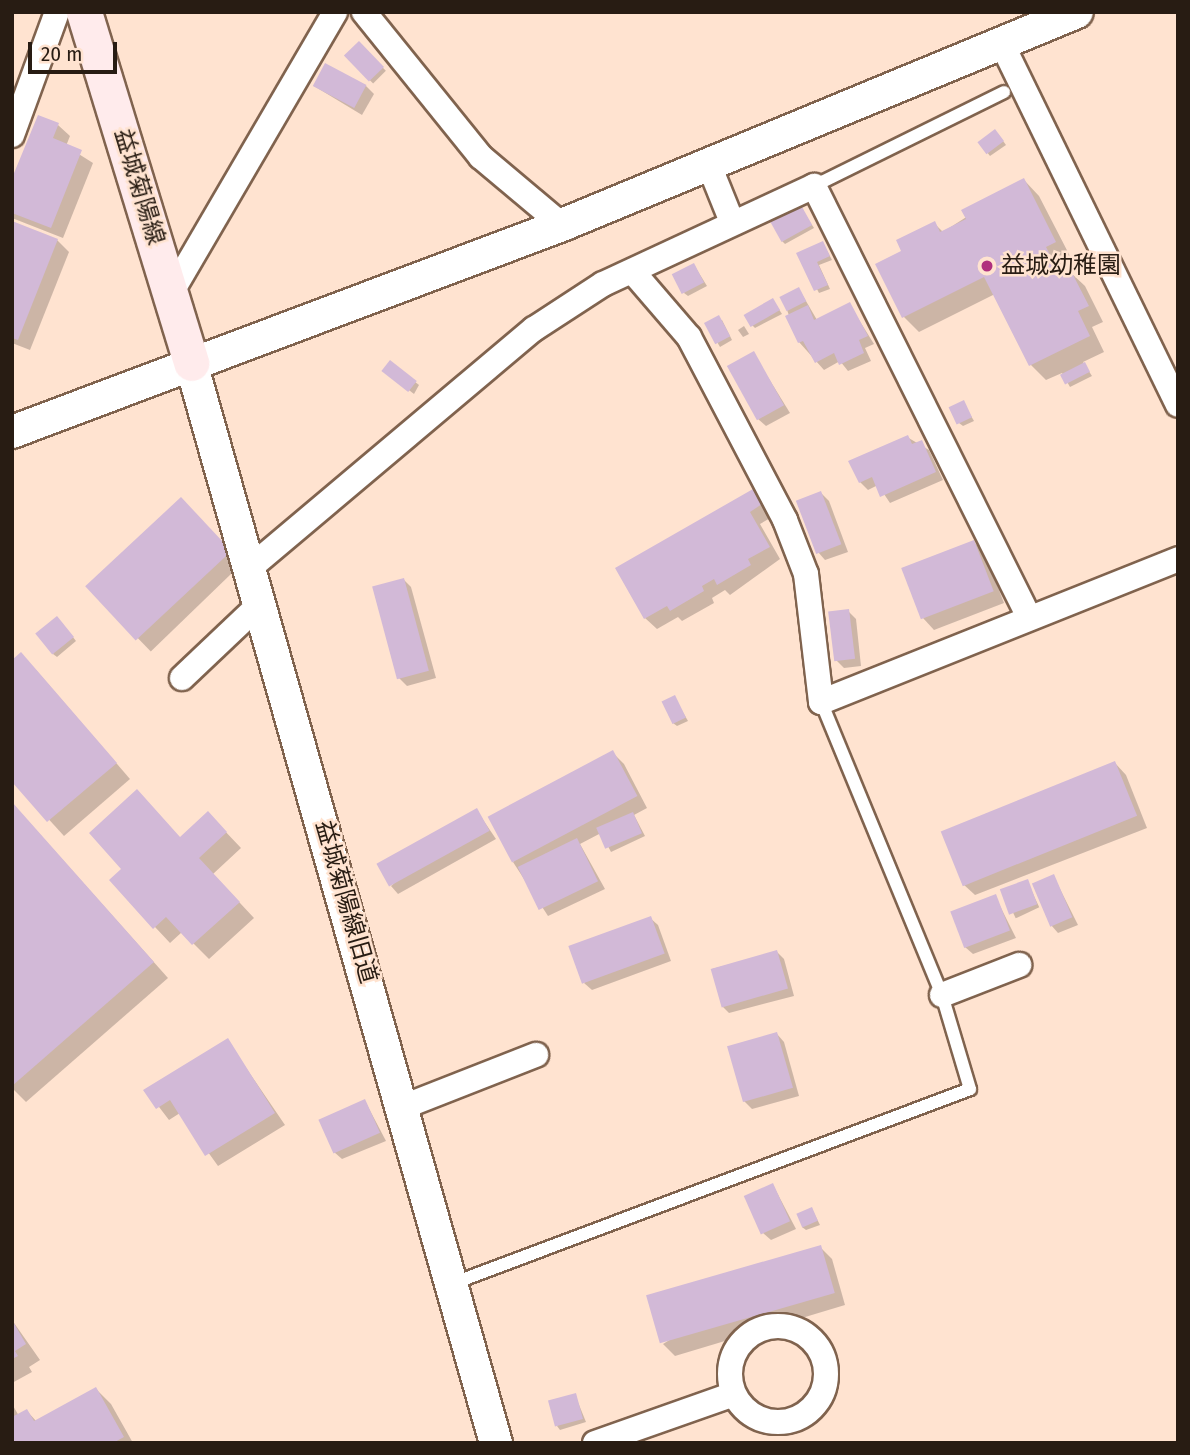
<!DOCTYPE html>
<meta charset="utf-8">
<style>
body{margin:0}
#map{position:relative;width:1190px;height:1455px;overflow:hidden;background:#ffe3d0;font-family:"Fira Sans Condensed","Noto Sans JP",sans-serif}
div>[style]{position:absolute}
.shadow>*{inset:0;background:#0003;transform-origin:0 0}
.building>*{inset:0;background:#d2b9d7;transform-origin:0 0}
.roads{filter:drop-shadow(2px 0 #80634e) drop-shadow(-2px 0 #80634e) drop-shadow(0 2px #80634e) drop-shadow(0 -2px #80634e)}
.service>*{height:12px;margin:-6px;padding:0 6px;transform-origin:6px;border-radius:6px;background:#fff}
.minor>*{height:24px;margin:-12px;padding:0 12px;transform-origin:12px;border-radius:12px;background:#fff}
.minor>.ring{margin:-12px;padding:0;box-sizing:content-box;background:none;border:24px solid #fff;border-radius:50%}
.tertiary>*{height:32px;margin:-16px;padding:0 16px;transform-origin:16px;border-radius:16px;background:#fff}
.secondary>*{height:35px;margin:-17.5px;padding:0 17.5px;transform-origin:17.5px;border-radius:17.5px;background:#ffebec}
.dots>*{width:19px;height:19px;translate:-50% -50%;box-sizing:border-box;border:4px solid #ffe3d0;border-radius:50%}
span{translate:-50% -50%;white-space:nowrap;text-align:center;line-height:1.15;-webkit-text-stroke:5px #ffe3d0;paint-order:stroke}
.street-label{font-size:24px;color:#281c13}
.poi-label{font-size:24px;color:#281c13}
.left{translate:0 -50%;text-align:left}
.frame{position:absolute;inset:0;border:14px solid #281c13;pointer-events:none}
.scale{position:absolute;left:28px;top:42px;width:89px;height:32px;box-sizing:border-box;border:4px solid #281c13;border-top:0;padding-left:9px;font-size:21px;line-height:24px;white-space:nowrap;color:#281c13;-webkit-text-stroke:5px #ffe3d0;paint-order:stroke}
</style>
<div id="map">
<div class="shadow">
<i style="left:359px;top:44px;width:38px;height:18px;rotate:45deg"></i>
<i style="clip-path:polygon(314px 86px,366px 86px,374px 94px,362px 115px)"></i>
<i style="clip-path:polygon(58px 125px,70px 136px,66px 146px,93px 163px,63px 238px,12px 218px,12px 182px)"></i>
<i style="clip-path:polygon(998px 134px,1006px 145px,990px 156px,979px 142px)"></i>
<i style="clip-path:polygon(1024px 180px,1039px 196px,1071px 258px,1061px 263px,1066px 273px,1069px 271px,1085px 286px,1103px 322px,1092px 327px,1104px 352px,1083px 362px,1092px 376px,1070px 387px,1062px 373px,1046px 380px,1031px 365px,995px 294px,919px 332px,904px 317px,904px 252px,934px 223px,943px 232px)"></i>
<i style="clip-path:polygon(801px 208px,814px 228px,785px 244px,782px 241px)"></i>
<i style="clip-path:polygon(12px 223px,57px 240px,69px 252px,30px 350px,12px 343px)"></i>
<i style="clip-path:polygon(823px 243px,832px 260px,819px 265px,830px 289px,819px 293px,799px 254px)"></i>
<i style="clip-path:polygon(694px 265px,707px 286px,688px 296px,684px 293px)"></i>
<i style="clip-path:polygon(799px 289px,817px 320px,849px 304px,874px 344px,865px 348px,871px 361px,848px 371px,840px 361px,824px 370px,799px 342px,787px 310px)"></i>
<i style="clip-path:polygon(773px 300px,782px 314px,755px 328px,752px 325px)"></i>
<i style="clip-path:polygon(722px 320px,732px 340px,720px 347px,706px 323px)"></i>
<i style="clip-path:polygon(744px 326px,749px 334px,743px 337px,738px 330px)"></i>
<i style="clip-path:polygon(753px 353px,790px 413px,766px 426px,758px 419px)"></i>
<i style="clip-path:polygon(391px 363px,419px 385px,414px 394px,388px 374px)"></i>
<i style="clip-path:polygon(963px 402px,974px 421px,963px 426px,959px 423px)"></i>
<i style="clip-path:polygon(907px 437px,929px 450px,943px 480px,890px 503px,878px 485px,868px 490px,860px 482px)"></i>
<i style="clip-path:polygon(752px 491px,772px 517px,760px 524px,780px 559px,730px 595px,725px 590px,712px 598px,714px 603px,682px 621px,678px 617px,657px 629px,645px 618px)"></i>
<i style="clip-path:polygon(821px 493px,829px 501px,848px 552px,825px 560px,818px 552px)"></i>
<i style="left:181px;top:500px;width:88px;height:127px;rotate:46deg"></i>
<i style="clip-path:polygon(974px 542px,985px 554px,1004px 603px,934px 630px,923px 618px)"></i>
<i style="clip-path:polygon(404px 580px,411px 587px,436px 678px,407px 686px,399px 678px)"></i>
<i style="clip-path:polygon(848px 611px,856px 619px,861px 666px,844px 668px,836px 660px)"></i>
<i style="clip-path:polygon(61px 622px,76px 641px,57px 657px,53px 654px)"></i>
<i style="clip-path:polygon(36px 670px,130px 779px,64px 836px,12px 779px)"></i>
<i style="clip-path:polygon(674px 697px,688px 721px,677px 726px,673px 723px)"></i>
<i style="clip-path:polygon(612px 752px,624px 764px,647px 808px,634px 815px,645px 836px,611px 852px,601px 833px,580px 844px,605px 889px,548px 916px,513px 862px)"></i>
<i style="clip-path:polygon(1115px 763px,1126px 775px,1147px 828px,975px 895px,963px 884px)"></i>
<i style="clip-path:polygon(12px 803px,168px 978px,26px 1102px,12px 1088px)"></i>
<i style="clip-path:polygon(477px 811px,496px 839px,398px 894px,391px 886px)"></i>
<i style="clip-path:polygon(223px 829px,241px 848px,213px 874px,254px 918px,209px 959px,182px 932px,170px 943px,111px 880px,181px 838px)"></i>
<i style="clip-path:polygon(1054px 877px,1078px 925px,1058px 933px,1051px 925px)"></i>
<i style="left:1027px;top:881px;width:29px;height:26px;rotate:65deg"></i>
<i style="clip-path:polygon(995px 896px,1016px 938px,973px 954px,965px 947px)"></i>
<i style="clip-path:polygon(650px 918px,658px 925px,671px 961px,592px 990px,584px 983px)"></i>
<i style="clip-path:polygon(777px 952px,784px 959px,794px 996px,729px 1013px,722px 1006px,712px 969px)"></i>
<i style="clip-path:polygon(777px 1034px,784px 1042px,799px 1096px,752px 1109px,744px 1101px)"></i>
<i style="clip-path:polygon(227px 1040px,285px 1125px,218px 1166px,180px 1113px,169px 1120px,146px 1090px)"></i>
<i style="clip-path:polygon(365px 1101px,386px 1141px,342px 1159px,334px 1152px)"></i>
<i style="clip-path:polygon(773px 1185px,796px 1229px,771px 1240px,763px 1233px)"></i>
<i style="clip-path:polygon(812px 1209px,820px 1225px,806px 1230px,802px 1227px)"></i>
<i style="clip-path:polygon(820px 1247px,832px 1259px,845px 1305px,675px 1356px,663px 1344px)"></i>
<i style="clip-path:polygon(12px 1320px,40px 1360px,29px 1367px,32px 1372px,12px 1383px)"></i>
<i style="clip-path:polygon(96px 1389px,111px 1404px,133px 1443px,12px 1443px,12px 1404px,19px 1416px,27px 1411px,37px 1422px)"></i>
<i style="clip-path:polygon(575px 1395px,586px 1422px,560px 1430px,557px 1426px)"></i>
</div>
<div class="building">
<i style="left:359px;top:41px;width:36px;height:21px;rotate:46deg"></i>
<i style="left:325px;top:63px;width:47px;height:26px;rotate:28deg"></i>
<i style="clip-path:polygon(38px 115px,59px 123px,53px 138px,82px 150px,51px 228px,12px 213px,12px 178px)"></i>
<i style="left:995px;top:129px;width:15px;height:22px;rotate:53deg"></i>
<i style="clip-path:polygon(1024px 178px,1056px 242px,1046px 247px,1060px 274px,1070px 269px,1089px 306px,1078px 311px,1090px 336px,1029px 366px,984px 277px,902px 318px,875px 264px,901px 251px,896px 240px,935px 221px,940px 232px,966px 219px,961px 210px)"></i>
<i style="left:801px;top:205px;width:23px;height:35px;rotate:61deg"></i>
<i style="clip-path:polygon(12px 221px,58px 239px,18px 340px,12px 338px)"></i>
<i style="clip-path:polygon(823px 241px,830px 256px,817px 262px,828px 285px,814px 291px,796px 253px)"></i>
<i style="left:694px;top:263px;width:22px;height:25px;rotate:63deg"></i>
<i style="left:799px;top:287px;width:16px;height:22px;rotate:63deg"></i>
<i style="left:773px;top:298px;width:14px;height:34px;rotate:60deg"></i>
<i style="clip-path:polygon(850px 302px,868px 336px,859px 340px,864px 353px,839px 365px,834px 353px,815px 363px,803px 341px,798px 343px,785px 316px,808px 305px,814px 320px)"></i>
<i style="left:719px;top:315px;width:24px;height:17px;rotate:62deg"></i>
<i style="left:754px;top:351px;width:62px;height:31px;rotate:61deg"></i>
<i style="left:390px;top:360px;width:34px;height:14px;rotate:38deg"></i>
<i style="left:1085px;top:362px;width:11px;height:28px;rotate:63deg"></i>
<i style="left:964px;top:400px;width:19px;height:17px;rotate:65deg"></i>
<i style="clip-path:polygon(908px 435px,912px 444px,922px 440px,936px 472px,880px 497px,872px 477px,859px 483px,848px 461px)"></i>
<i style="clip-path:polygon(753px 489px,762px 504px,750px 512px,770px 547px,748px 559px,751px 565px,717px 585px,714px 579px,702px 586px,704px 591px,670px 611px,667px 606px,644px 619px,615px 568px)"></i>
<i style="left:821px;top:491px;width:57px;height:27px;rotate:69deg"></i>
<i style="left:181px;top:497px;width:74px;height:131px;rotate:47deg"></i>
<i style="left:974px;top:540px;width:55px;height:78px;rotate:69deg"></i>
<i style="left:404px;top:578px;width:96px;height:33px;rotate:75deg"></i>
<i style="left:849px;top:609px;width:50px;height:21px;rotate:83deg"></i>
<i style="left:57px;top:616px;width:27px;height:28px;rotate:51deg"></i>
<i style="clip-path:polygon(21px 652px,117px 763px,47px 822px,12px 782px,12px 660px)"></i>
<i style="left:675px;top:695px;width:25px;height:15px;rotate:64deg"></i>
<i style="left:613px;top:750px;width:52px;height:142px;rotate:62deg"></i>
<i style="left:1115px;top:761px;width:59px;height:188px;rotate:68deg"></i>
<i style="clip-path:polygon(137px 789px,180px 837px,208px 811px,227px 832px,199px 858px,240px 902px,192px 945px,166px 917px,153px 929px,109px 880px,121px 869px,89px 833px)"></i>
<i style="clip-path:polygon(12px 802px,154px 962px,12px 1086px)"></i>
<i style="left:477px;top:808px;width:26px;height:115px;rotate:61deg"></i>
<i style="left:633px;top:812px;width:23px;height:40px;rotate:67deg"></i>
<i style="left:577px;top:838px;width:48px;height:66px;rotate:64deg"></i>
<i style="left:1054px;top:874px;width:47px;height:24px;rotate:67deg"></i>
<i style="left:1028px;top:879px;width:27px;height:30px;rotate:70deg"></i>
<i style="left:996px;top:894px;width:39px;height:49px;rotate:69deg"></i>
<i style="left:651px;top:916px;width:40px;height:88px;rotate:70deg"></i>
<i style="left:777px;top:950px;width:40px;height:69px;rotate:74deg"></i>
<i style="left:777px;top:1032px;width:58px;height:52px;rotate:74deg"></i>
<i style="clip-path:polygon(228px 1038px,275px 1113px,205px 1156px,170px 1100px,156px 1109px,143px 1090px)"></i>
<i style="left:365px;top:1099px;width:37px;height:51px;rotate:66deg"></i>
<i style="left:773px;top:1183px;width:42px;height:32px;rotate:66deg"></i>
<i style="left:812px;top:1207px;width:15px;height:17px;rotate:67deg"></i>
<i style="left:821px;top:1245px;width:50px;height:182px;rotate:74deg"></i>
<i style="clip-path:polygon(12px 1320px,26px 1344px,15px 1351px,18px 1356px,12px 1359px)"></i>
<i style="clip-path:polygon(96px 1387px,124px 1437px,113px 1443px,12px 1443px,12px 1417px,27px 1409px,34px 1421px)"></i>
<i style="left:576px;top:1393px;width:27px;height:29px;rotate:75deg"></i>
</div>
<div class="roads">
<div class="service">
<i style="left:814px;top:186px;width:212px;rotate:-26.3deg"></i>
<i style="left:454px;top:1283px;width:551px;rotate:-20.6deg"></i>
<i style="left:970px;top:1089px;width:98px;rotate:-106.6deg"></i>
<i style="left:942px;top:995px;width:317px;rotate:-112.4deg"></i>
</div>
<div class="minor">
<i style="left:364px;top:12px;width:186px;rotate:51.1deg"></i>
<i style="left:481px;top:157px;width:106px;rotate:40deg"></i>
<i style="left:1003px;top:46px;width:399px;rotate:64deg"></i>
<i style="left:12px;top:135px;width:131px;rotate:-69.9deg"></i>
<i style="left:709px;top:165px;width:61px;rotate:68deg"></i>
<i style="left:633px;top:272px;width:86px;rotate:49.3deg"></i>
<i style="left:689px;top:337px;width:207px;rotate:62.3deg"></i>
<i style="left:785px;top:520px;width:58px;rotate:68.7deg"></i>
<i style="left:806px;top:574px;width:129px;rotate:83.3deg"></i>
<i style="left:821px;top:702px;width:385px;rotate:-21.8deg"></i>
<i style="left:171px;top:293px;width:325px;rotate:-59.7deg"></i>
<i style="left:251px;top:567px;width:370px;rotate:-40.1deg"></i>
<i style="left:534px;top:329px;width:82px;rotate:-33.1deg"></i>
<i style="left:603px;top:284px;width:233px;rotate:-24.9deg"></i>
<i style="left:814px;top:186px;width:479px;rotate:63.5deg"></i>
<i style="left:182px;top:678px;width:109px;rotate:-43.5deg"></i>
<i style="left:942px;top:995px;width:83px;rotate:-21.3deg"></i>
<i style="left:403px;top:1107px;width:143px;rotate:-21.4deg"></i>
<i class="ring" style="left:730px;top:1326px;width:72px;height:72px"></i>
<i style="left:595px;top:1443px;width:147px;rotate:-19.4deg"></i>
</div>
<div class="tertiary">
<i style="left:191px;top:363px;width:1122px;rotate:74.23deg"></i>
<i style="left:12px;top:432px;width:588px;rotate:-20.62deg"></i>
<i style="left:562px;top:225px;width:557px;rotate:-22.47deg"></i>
</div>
<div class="secondary">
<i style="left:84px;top:12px;width:367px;rotate:73deg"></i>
</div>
</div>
<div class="dots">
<i style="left:987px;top:266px;background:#b0307e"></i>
</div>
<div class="street-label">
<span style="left:139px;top:187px;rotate:73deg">益城菊陽線</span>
<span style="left:346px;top:902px;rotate:74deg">益城菊陽線旧道</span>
</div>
<div class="poi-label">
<span class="left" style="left:1001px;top:266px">益城幼稚園</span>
</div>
<div class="frame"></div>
<div class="scale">20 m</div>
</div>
